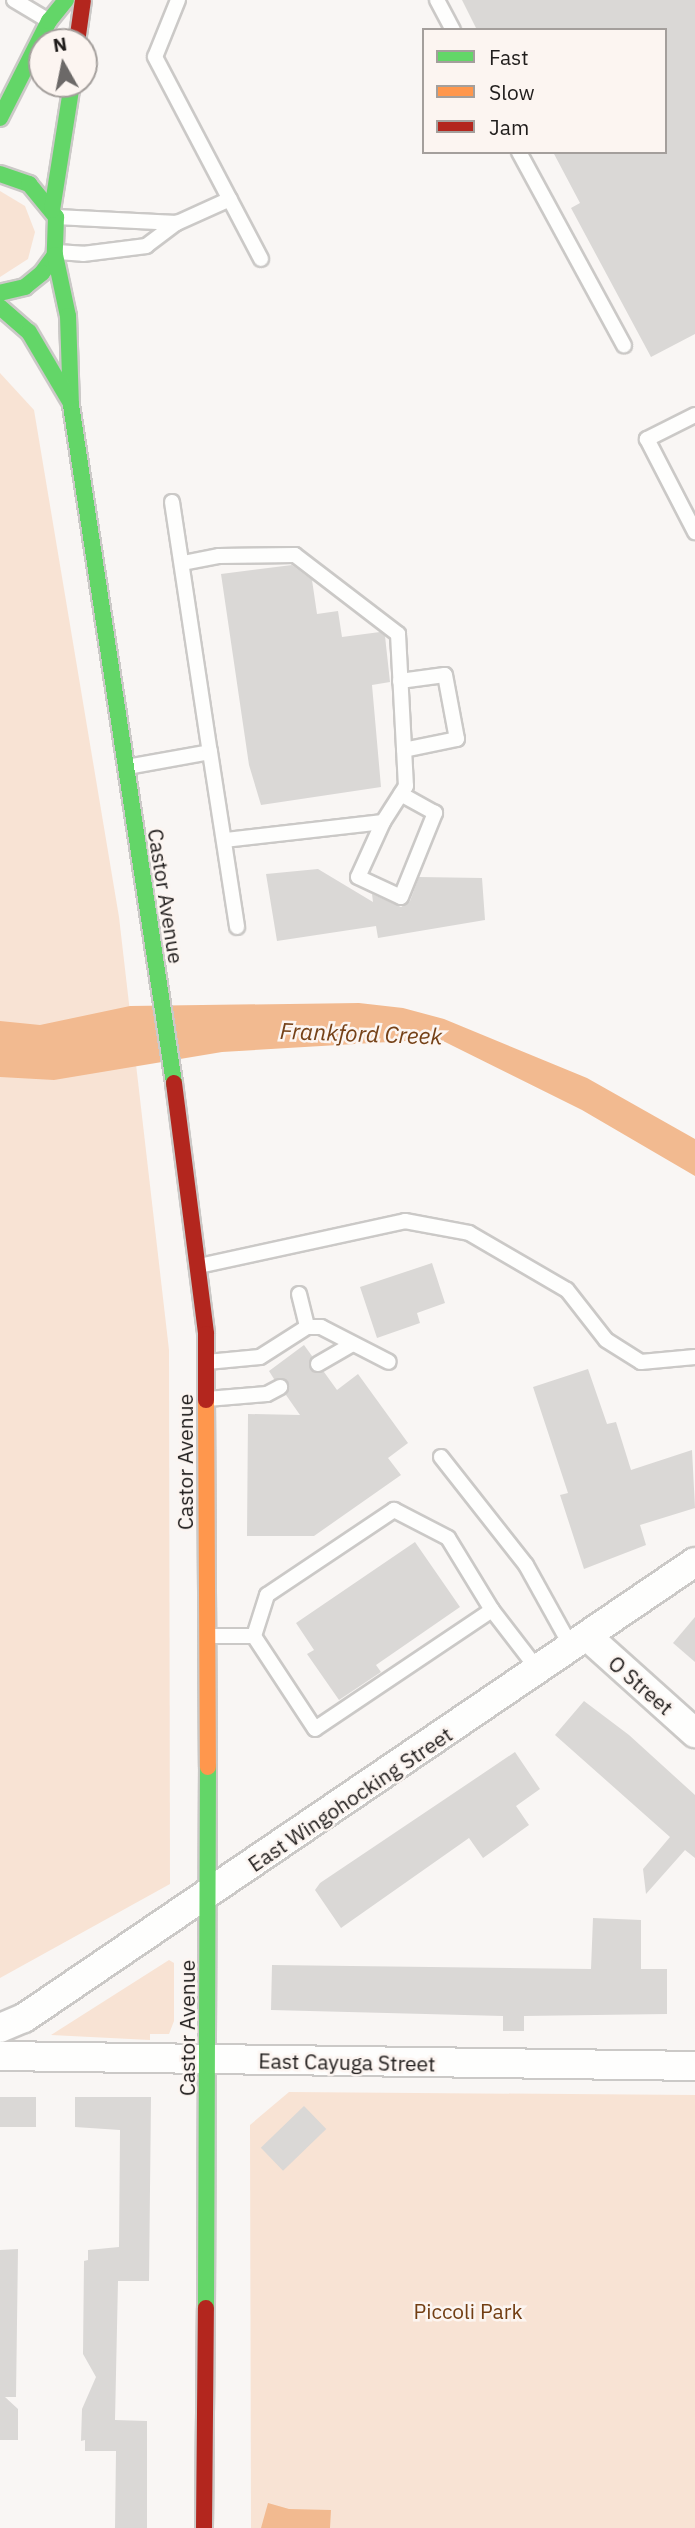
<!DOCTYPE html>
<style>
body{margin:0}
#map{position:relative;width:695px;height:2528px;overflow:hidden;background:#f9f6f4;font-family:"IBM Plex Sans",sans-serif}
div>[style]{position:absolute}
.green>*{inset:0;background:#f8e3d4}
.water>*{inset:0;background:#f2ba90}
.building>*{inset:0;background:#dad8d6;transform-origin:0 0}
.roads{filter:drop-shadow(2px 0 #cbc9c7) drop-shadow(-2px 0 #cbc9c7) drop-shadow(0 2px #cbc9c7) drop-shadow(0 -2px #cbc9c7)}
.lane>*{height:14px;margin:-7px;padding:0 7px;transform-origin:7px;border-radius:7px;background:#fefefd}
.street>*{height:28px;margin:-14px;padding:0 14px;transform-origin:14px;border-radius:14px;background:#fefefd}
.fast>*{height:16px;margin:-8px;padding:0 8px;transform-origin:8px;border-radius:8px;background:#63d668}
.slow>*{height:16px;margin:-8px;padding:0 8px;transform-origin:8px;border-radius:8px;background:#ff974d}
.jam>*{height:16px;margin:-8px;padding:0 8px;transform-origin:8px;border-radius:8px;background:#b3261e}
span{translate:-50% -50%;white-space:nowrap;text-align:center;line-height:1.15;-webkit-text-stroke:5px #fcf5f1;paint-order:stroke}
.street-label{font-size:21px;color:#201d1c}
.park-label{font-size:21px;color:#723e13}
.water-label{font-size:23px;color:#754117;font-style:italic}
.legend{position:absolute;left:422px;top:28px;width:245px;height:126px;box-sizing:border-box;background:#fcf5f1;border:2px solid #a49f9c;margin:0;padding:9px 12px;list-style:none;font-size:21px;color:#201d1c}
.legend li{display:flex;align-items:center;gap:14px;height:35px}
.legend b{width:35px;border:2px solid #a49f9c}
.north{position:absolute;left:28px;top:28px;width:70px;height:70px;box-sizing:border-box;background:#fcf5f1;border:2px solid #a49f9c;border-radius:50%;rotate:351deg;font-size:19px;font-weight:700;line-height:28px;text-align:center;color:#201d1c}
.north::after{content:'';display:block;margin:auto;width:24px;height:32px;background:#6c6968;clip-path:polygon(50% 0,100% 100%,50% 72%,0 100%)}
</style>
<div id="map">
<div class="green">
<i style="clip-path:polygon(0 191px,25px 206px,35px 232px,28px 259px,0 277px)"></i>
<i style="clip-path:polygon(0 373px,34px 410px,119px 917px,169px 1350px,170px 1884px,0 1978px)"></i>
<i style="clip-path:polygon(169px 1960px,174px 1963px,174px 2021px,169px 2034px,150px 2034px,150px 2040px,51px 2035px)"></i>
<i style="clip-path:polygon(289px 2092px,695px 2095px,695px 2528px,251px 2528px,250px 2125px)"></i>
</div>
<div class="water">
<i style="clip-path:polygon(359px 1003px,403px 1008px,444px 1019px,587px 1078px,695px 1139px,695px 1176px,582px 1110px,439px 1039px,222px 1052px,54px 1080px,0 1077px,0 1021px,40px 1025px,130px 1006px)"></i>
<i style="clip-path:polygon(268px 2503px,289px 2509px,331px 2510px,330px 2528px,261px 2528px)"></i>
</div>
<div class="building">
<i style="clip-path:polygon(462px 0,695px 0,695px 334px,651px 357px,571px 208px,580px 203px,553px 152px,665px 152px,665px 30px,477px 30px)"></i>
<i style="clip-path:polygon(292px 565px,312px 580px,317px 614px,338px 611px,342px 637px,380px 632px,385px 636px,390px 682px,372px 685px,381px 787px,261px 805px,249px 765px,221px 574px)"></i>
<i style="clip-path:polygon(318px 869px,373px 902px,372px 894px,401px 907px,410px 901px,419px 877px,482px 878px,485px 920px,378px 938px,376px 926px,277px 941px,266px 874px)"></i>
<i style="clip-path:polygon(432px 1263px,445px 1303px,417px 1313px,420px 1323px,377px 1338px,360px 1287px)"></i>
<i style="clip-path:polygon(304px 1345px,312px 1356px,310px 1369px,324px 1372px,337px 1390px,358px 1374px,408px 1443px,388px 1458px,401px 1475px,314px 1536px,247px 1536px,248px 1414px,300px 1415px,286px 1395px,288px 1382px,274px 1379px,269px 1371px)"></i>
<i style="clip-path:polygon(588px 1369px,607px 1424px,616px 1422px,631px 1470px,692px 1450px,695px 1508px,640px 1525px,646px 1545px,584px 1569px,560px 1495px,568px 1493px,533px 1387px)"></i>
<i style="clip-path:polygon(415px 1542px,460px 1607px,376px 1665px,381px 1672px,339px 1700px,307px 1654px,314px 1650px,296px 1623px)"></i>
<i style="clip-path:polygon(695px 1617px,695px 1662px,673px 1643px)"></i>
<i style="clip-path:polygon(584px 1701px,629px 1735px,695px 1795px,695px 1858px,685px 1850px,646px 1894px,643px 1869px,670px 1837px,555px 1735px)"></i>
<i style="clip-path:polygon(515px 1752px,540px 1789px,516px 1806px,529px 1825px,483px 1858px,469px 1838px,341px 1928px,315px 1890px,320px 1883px)"></i>
<i style="clip-path:polygon(593px 1918px,641px 1920px,641px 1969px,667px 1969px,667px 2014px,524px 2016px,524px 2031px,503px 2031px,503px 2016px,271px 2010px,272px 1965px,591px 1969px)"></i>
<i style="left:0;top:2097px;width:36px;height:30px"></i>
<i style="clip-path:polygon(75px 2097px,151px 2097px,149px 2281px,118px 2281px,115px 2420px,147px 2421px,147px 2528px,115px 2528px,116px 2451px,85px 2451px,85px 2440px,81px 2441px,82px 2409px,96px 2377px,83px 2354px,84px 2261px,88px 2260px,88px 2250px,119px 2247px,120px 2130px,75px 2127px)"></i>
<i style="left:304px;top:2106px;width:32px;height:60px;rotate:46deg"></i>
<i style="clip-path:polygon(18px 2249px,16px 2397px,5px 2397px,18px 2409px,18px 2440px,0 2440px,0 2250px)"></i>
</div>
<div class="roads">
<div class="lane">
<i style="left:14px;top:0;width:39px;rotate:31deg"></i>
<i style="left:178px;top:0;width:61px;rotate:112deg"></i>
<i style="left:155px;top:57px;width:228px;rotate:62.3deg"></i>
<i style="left:437px;top:0;width:34px;rotate:62deg"></i>
<i style="left:519px;top:152px;width:220px;rotate:61.5deg"></i>
<i style="left:56px;top:217px;width:121px;rotate:2.8deg"></i>
<i style="left:57px;top:252px;width:26px;rotate:4deg"></i>
<i style="left:83px;top:254px;width:64px;rotate:-7.2deg"></i>
<i style="left:146px;top:246px;width:39px;rotate:-37deg"></i>
<i style="left:177px;top:223px;width:58px;rotate:-24.4deg"></i>
<i style="left:695px;top:415px;width:54px;rotate:153.4deg"></i>
<i style="left:647px;top:439px;width:105px;rotate:62.7deg"></i>
<i style="left:172px;top:502px;width:253px;rotate:81.4deg"></i>
<i style="left:183px;top:563px;width:37px;rotate:-11deg"></i>
<i style="left:219px;top:556px;width:76px;rotate:-0.8deg"></i>
<i style="left:295px;top:555px;width:130px;rotate:37.5deg"></i>
<i style="left:398px;top:634px;width:152px;rotate:87deg"></i>
<i style="left:406px;top:786px;width:43px;rotate:122.6deg"></i>
<i style="left:383px;top:822px;width:160px;rotate:173.5deg"></i>
<i style="left:400px;top:681px;width:45px;rotate:-7.6deg"></i>
<i style="left:445px;top:675px;width:65px;rotate:79.4deg"></i>
<i style="left:457px;top:739px;width:54px;rotate:168.3deg"></i>
<i style="left:127px;top:767px;width:84px;rotate:-10.2deg"></i>
<i style="left:210px;top:752px;width:177px;rotate:81.2deg"></i>
<i style="left:383px;top:822px;width:60px;rotate:114.4deg"></i>
<i style="left:358px;top:877px;width:47px;rotate:24.9deg"></i>
<i style="left:401px;top:897px;width:91px;rotate:-68deg"></i>
<i style="left:435px;top:813px;width:39px;rotate:-151deg"></i>
<i style="left:199px;top:1266px;width:211px;rotate:-12.3deg"></i>
<i style="left:405px;top:1221px;width:65px;rotate:10.6deg"></i>
<i style="left:469px;top:1233px;width:113px;rotate:30.2deg"></i>
<i style="left:567px;top:1290px;width:63px;rotate:52deg"></i>
<i style="left:606px;top:1340px;width:41px;rotate:32.2deg"></i>
<i style="left:641px;top:1362px;width:54px;rotate:-5.3deg"></i>
<i style="left:299px;top:1294px;width:34px;rotate:76deg"></i>
<i style="left:207px;top:1362px;width:53px;rotate:-5.4deg"></i>
<i style="left:260px;top:1357px;width:56px;rotate:-32.6deg"></i>
<i style="left:307px;top:1327px;width:14px"></i>
<i style="left:321px;top:1327px;width:76px;rotate:27.2deg"></i>
<i style="left:318px;top:1364px;width:38px;rotate:-30deg"></i>
<i style="left:207px;top:1399px;width:60px;rotate:-4.8deg"></i>
<i style="left:267px;top:1394px;width:15px;rotate:-28deg"></i>
<i style="left:441px;top:1457px;width:137px;rotate:51.8deg"></i>
<i style="left:526px;top:1565px;width:95px;rotate:61deg"></i>
<i style="left:394px;top:1510px;width:61px;rotate:27.4deg"></i>
<i style="left:448px;top:1538px;width:84px;rotate:58.6deg"></i>
<i style="left:492px;top:1610px;width:213px;rotate:146.1deg"></i>
<i style="left:315px;top:1729px;width:111px;rotate:-123.3deg"></i>
<i style="left:254px;top:1636px;width:43px;rotate:-72.4deg"></i>
<i style="left:267px;top:1595px;width:153px;rotate:-33.8deg"></i>
<i style="left:492px;top:1610px;width:77px;rotate:52.4deg"></i>
<i style="left:209px;top:1636px;width:45px"></i>
</div>
<div class="street">
<i style="left:588px;top:1637px;width:144px;rotate:41.9deg"></i>
<i style="left:0;top:2028px;width:26px;rotate:-23deg"></i>
<i style="left:24px;top:2018px;width:811px;rotate:-34.2deg"></i>
<i style="left:0;top:2056px;width:695px;rotate:0.82deg"></i>
</div>
<div class="fast">
<i style="left:0;top:118px;width:109px;rotate:-63.2deg"></i>
<i style="left:49px;top:21px;width:27px;rotate:-51deg"></i>
<i style="left:0;top:174px;width:31px;rotate:19deg"></i>
<i style="left:29px;top:184px;width:43px;rotate:50.7deg"></i>
<i style="left:56px;top:217px;width:38px;rotate:92deg"></i>
<i style="left:55px;top:255px;width:22px;rotate:126deg"></i>
<i style="left:42px;top:273px;width:22px;rotate:141deg"></i>
<i style="left:25px;top:287px;width:26px;rotate:167deg"></i>
<i style="left:52px;top:210px;width:128px;rotate:-81deg"></i>
<i style="left:55px;top:255px;width:62px;rotate:78deg"></i>
<i style="left:68px;top:316px;width:89px;rotate:88.1deg"></i>
<i style="left:71px;top:405px;width:686px;rotate:81.36deg"></i>
<i style="left:0;top:307px;width:38px;rotate:41deg"></i>
<i style="left:29px;top:332px;width:79px;rotate:59.5deg"></i>
<i style="left:206px;top:2308px;width:541px;rotate:-89.79deg"></i>
</div>
<div class="slow">
<i style="left:206px;top:1400px;width:367px;rotate:89.7deg"></i>
</div>
<div class="jam">
<i style="left:77px;top:42px;width:42px;rotate:-81.9deg"></i>
<i style="left:174px;top:1083px;width:253px;rotate:82.7deg"></i>
<i style="left:206px;top:1334px;width:66px;rotate:90deg"></i>
<i style="left:204px;top:2528px;width:220px;rotate:-89.5deg"></i>
</div>
</div>
<div class="street-label">
<span style="left:166px;top:896px;rotate:81deg">Castor Avenue</span>
<span style="left:185px;top:1462px;rotate:-90deg">Castor Avenue</span>
<span style="left:641px;top:1685px;rotate:41deg">O Street</span>
<span style="left:350px;top:1799px;rotate:-34deg">East Wingohocking Street</span>
<span style="left:187px;top:2028px;rotate:-90deg">Castor Avenue</span>
<span style="left:347px;top:2062px;rotate:1deg">East Cayuga Street</span>
</div>
<div class="park-label">
<span style="left:468px;top:2311px">Piccoli Park</span>
</div>
<div class="water-label">
<span style="left:361px;top:1033px;rotate:2deg">Frankford Creek</span>
</div>
<ul class="legend">
<li><b style="height:9px;background:#63d668"></b>Fast</li>
<li><b style="height:9px;background:#ff974d"></b>Slow</li>
<li><b style="height:9px;background:#b3261e"></b>Jam</li>
</ul>
<div class="north">N</div>
</div>
